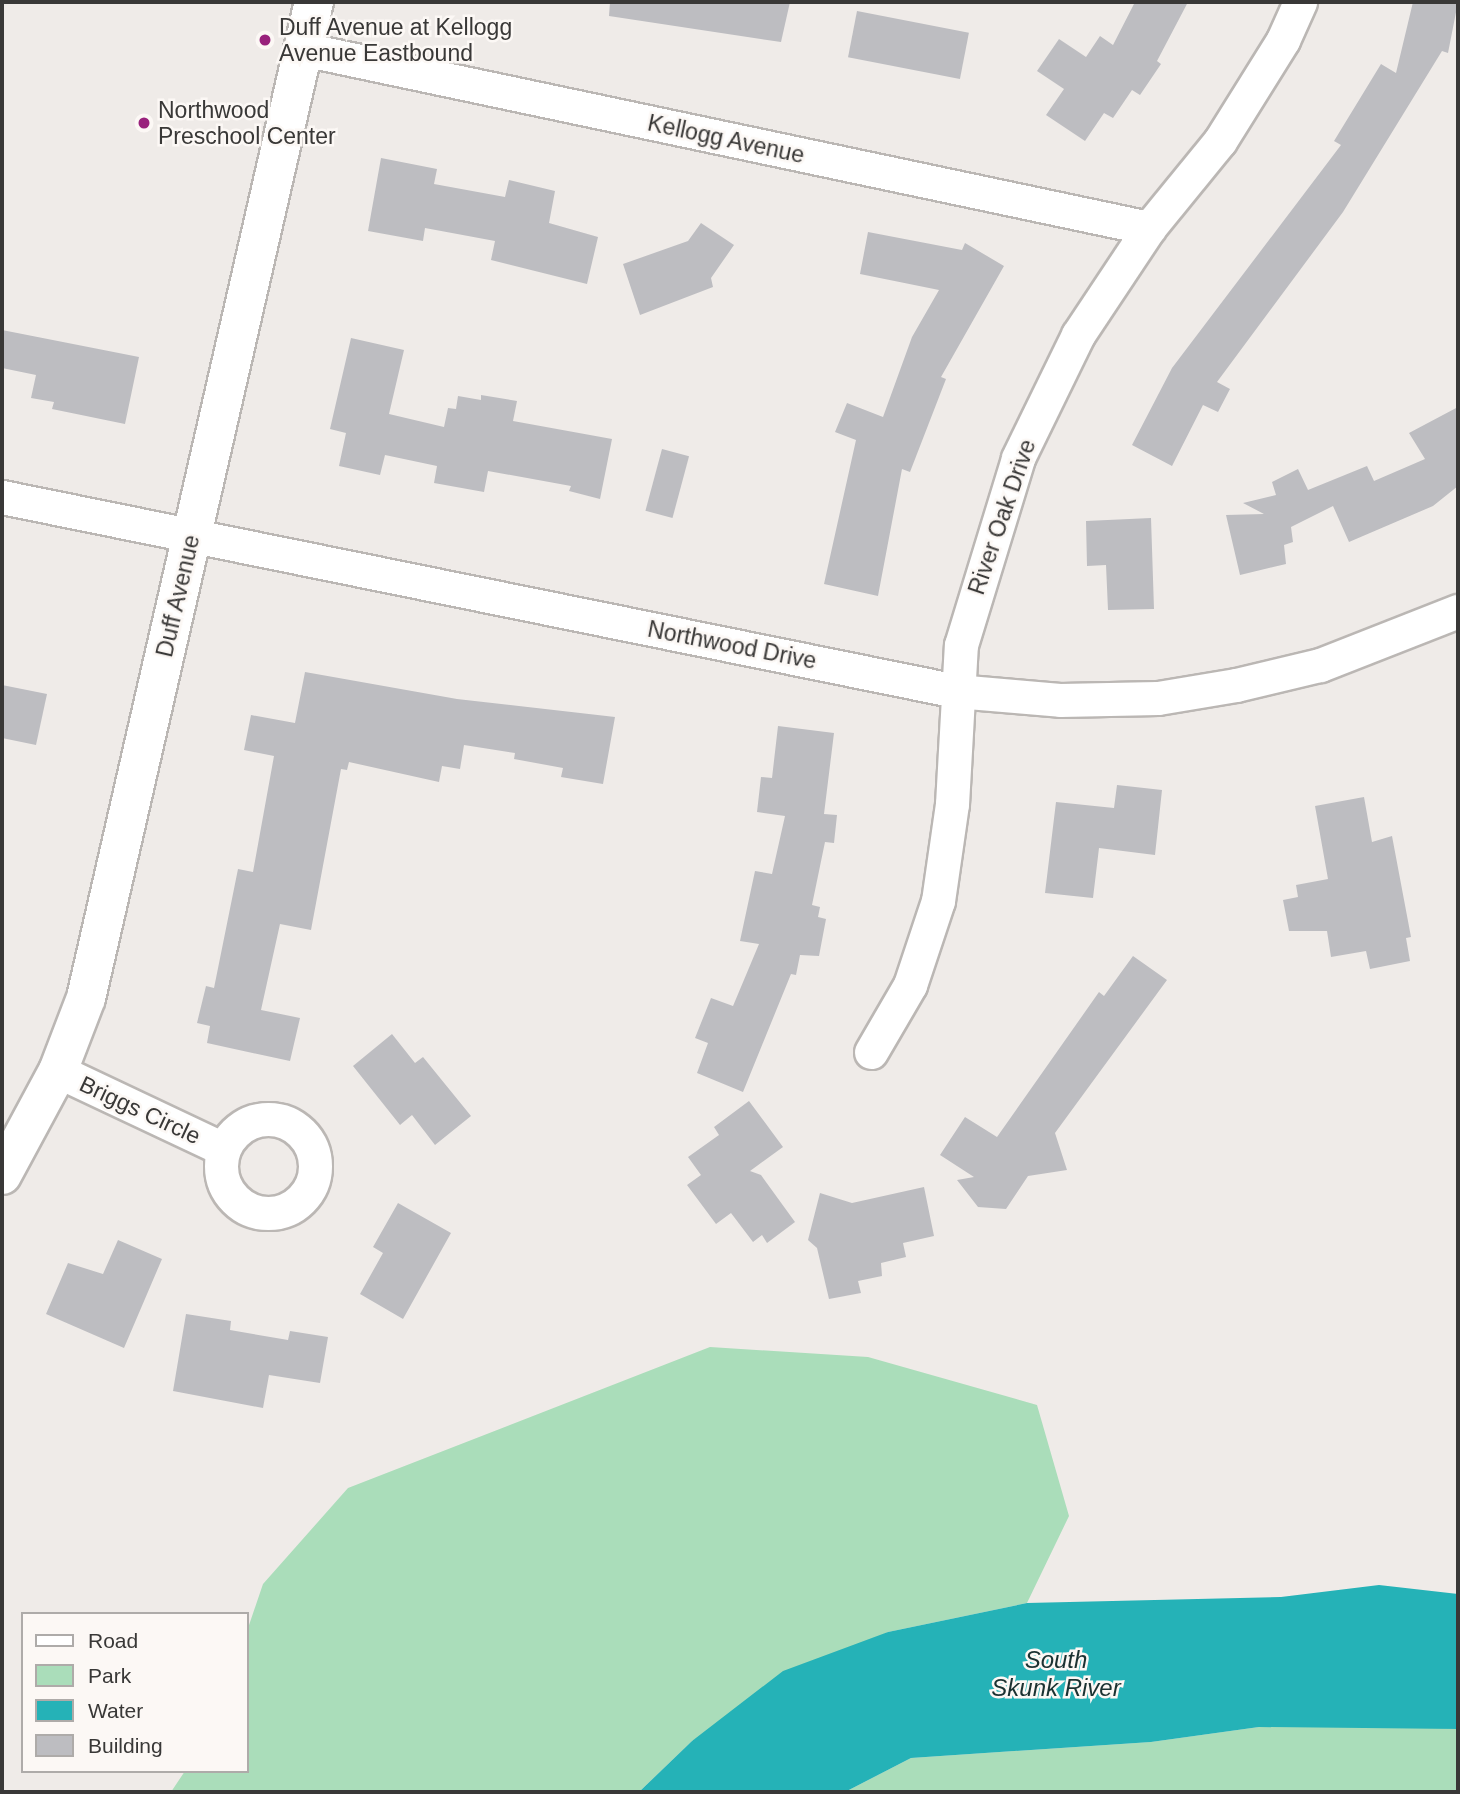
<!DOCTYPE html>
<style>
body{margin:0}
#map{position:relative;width:1460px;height:1794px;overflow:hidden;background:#efebe8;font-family:Helvetica,sans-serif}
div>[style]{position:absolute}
.green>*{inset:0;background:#aaddba}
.water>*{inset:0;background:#25b2b7}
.building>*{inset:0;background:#bdbdc1;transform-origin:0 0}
.roads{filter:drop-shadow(2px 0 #bbb7b4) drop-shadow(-2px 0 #bbb7b4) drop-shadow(0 2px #bbb7b4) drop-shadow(0 -2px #bbb7b4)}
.minor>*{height:33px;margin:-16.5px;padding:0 16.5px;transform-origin:16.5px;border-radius:16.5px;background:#fff}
.minor>.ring{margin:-16.5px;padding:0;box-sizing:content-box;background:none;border:33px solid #fff;border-radius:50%}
.secondary>*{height:38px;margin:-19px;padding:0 19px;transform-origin:19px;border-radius:19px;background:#fff}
.dots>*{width:19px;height:19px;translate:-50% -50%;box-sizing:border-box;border:4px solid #fcf8f5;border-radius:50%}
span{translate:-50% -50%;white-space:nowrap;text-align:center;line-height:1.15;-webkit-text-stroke:5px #fcf8f5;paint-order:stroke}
.poi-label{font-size:23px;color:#393837}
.left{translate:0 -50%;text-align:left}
.street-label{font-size:23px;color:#393837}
.water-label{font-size:24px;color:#1b3232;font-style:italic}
.frame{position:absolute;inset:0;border:4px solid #393837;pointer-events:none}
.legend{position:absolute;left:21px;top:1612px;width:228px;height:161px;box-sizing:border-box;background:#fcf8f5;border:2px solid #aeaba9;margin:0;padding:9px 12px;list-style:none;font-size:21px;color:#393837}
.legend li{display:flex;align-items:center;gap:14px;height:35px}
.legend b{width:35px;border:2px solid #aeaba9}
</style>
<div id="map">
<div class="green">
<i style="clip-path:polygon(710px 1347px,868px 1357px,1037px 1405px,1069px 1516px,1027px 1603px,888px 1632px,692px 1741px,639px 1792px,171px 1792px,185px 1771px,247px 1771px,247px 1631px,263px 1584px,348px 1488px)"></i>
<i style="clip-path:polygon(1372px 1724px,1458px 1729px,1458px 1792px,845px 1792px,911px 1758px,1151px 1742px,1259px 1727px)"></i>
</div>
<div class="water">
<i style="clip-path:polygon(1379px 1585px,1458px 1594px,1458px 1729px,1259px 1727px,1151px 1742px,911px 1758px,845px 1792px,639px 1792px,692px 1741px,783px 1671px,888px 1632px,1027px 1603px,1281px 1597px)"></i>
</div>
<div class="building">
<i style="clip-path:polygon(610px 2px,790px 2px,781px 42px,609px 16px)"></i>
<i style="clip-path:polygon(1135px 2px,1188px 2px,1157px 61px,1161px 64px,1140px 95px,1132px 90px,1113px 118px,1104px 113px,1085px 141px,1046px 115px,1064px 89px,1037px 71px,1059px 39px,1086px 57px,1100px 36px,1113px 45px)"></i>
<i style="clip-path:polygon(1413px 2px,1458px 2px,1448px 53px,1442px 51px,1343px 212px,1217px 382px,1230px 389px,1218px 412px,1203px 405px,1172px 466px,1132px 445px,1172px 368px,1341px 145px,1334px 141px,1381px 64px,1396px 73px)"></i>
<i style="left:857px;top:11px;width:114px;height:47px;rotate:11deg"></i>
<i style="clip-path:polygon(381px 158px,437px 169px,434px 184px,505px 197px,509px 180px,555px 191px,549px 223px,598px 237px,587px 284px,491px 260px,495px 241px,425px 228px,423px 241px,368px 231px)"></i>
<i style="clip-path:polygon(701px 223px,734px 245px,711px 278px,713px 287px,640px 315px,623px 264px,688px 241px)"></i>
<i style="clip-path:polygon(868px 232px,962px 250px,965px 243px,1004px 266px,941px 377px,946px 379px,910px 472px,902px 469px,878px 596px,824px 584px,856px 440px,835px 432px,847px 403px,883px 417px,912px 337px,939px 290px,860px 274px)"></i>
<i style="clip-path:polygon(2px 330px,139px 357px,125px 424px,52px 409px,54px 402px,31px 398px,36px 375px,2px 368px)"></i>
<i style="clip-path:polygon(351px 338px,404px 350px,389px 414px,444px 427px,448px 408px,456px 409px,458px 396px,481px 400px,481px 395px,517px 401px,513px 421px,612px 439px,600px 499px,569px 491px,571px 486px,488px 471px,484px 492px,434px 483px,437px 466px,385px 455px,380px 475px,339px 466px,346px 433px,330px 429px)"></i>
<i style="clip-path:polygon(1458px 407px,1458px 486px,1433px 506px,1349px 542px,1333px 506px,1291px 527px,1293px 542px,1284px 545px,1286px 564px,1240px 575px,1226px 515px,1264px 514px,1243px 503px,1276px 495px,1272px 482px,1298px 469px,1308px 490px,1367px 466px,1374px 481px,1425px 459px,1409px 433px)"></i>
<i style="left:662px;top:449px;width:28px;height:64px;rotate:15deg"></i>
<i style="clip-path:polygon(1151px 518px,1154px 609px,1108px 610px,1106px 565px,1087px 566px,1086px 521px)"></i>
<i style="clip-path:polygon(305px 672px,457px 699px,615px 717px,603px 784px,561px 777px,563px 768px,514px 759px,515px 753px,464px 745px,460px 769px,442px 766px,439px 782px,349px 762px,347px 770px,341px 769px,311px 930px,280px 924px,261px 1010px,300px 1018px,290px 1061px,207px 1043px,210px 1026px,197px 1023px,206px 986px,214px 988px,238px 869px,253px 872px,274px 756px,244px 750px,251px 715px,295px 723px)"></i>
<i style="clip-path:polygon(2px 685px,47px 694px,36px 745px,2px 738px)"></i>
<i style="clip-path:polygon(778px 726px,834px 733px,824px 814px,837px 815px,834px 843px,825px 842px,812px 905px,820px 907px,818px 917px,826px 919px,819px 956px,800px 955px,796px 975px,791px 974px,743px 1092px,697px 1073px,708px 1043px,695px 1038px,711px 998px,733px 1006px,759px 944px,740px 941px,755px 871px,772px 874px,785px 816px,757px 812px,761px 777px,772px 778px)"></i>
<i style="clip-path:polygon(1117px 785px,1162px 790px,1155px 855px,1099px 848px,1093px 898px,1045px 893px,1056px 802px,1114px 808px)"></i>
<i style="clip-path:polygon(1364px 797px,1372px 842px,1392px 836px,1411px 937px,1406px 938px,1410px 961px,1370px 969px,1366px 951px,1331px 957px,1327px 931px,1289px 931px,1283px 900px,1298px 897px,1296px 885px,1328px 879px,1315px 806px)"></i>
<i style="clip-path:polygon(1133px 956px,1167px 980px,1055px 1133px,1067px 1170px,1028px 1176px,1006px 1209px,978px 1207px,957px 1180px,974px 1177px,940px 1155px,965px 1117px,997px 1137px,1099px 992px,1104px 996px)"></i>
<i style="clip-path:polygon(392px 1034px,415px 1063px,423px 1057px,471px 1116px,435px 1145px,412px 1115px,400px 1125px,353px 1066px)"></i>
<i style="clip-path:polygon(749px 1101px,783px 1147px,750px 1171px,761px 1175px,795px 1222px,767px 1243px,762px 1235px,753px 1242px,731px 1213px,716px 1224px,687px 1185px,701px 1175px,688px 1157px,719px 1135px,714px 1127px)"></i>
<i style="clip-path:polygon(924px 1187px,934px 1236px,903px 1243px,906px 1257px,881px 1263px,882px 1276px,858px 1281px,861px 1293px,829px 1299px,817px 1248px,808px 1240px,820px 1193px,852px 1203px)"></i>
<i style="clip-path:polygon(398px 1203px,451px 1233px,403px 1319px,360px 1294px,383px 1253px,373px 1247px)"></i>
<i style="clip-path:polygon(118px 1240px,162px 1259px,124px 1348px,46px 1314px,68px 1263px,103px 1274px)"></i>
<i style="clip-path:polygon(186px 1314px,231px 1321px,230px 1330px,288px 1340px,290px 1331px,328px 1337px,320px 1383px,269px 1375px,263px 1408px,173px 1391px)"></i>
</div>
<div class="roads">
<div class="minor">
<i style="left:303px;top:49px;width:865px;rotate:11.95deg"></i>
<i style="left:2px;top:497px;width:974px;rotate:11.49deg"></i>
<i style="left:956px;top:691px;width:104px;rotate:4.9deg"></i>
<i style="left:1060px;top:700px;width:98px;rotate:-1.2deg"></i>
<i style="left:1158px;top:698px;width:79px;rotate:-9.5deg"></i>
<i style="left:1236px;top:685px;width:86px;rotate:-13.4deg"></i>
<i style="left:1320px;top:665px;width:148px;rotate:-21.4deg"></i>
<i style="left:871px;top:1052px;width:78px;rotate:-59.8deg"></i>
<i style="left:910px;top:985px;width:89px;rotate:-71.6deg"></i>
<i style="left:938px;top:901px;width:98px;rotate:-81.8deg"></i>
<i style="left:952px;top:804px;width:159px;rotate:-86.8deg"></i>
<i style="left:961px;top:645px;width:195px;rotate:-73deg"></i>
<i style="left:1018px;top:458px;width:137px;rotate:-64deg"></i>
<i style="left:1078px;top:335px;width:128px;rotate:-56.4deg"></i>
<i style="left:1149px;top:228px;width:112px;rotate:-50.8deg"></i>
<i style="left:1220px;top:141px;width:119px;rotate:-58deg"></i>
<i style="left:1283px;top:40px;width:42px;rotate:-65.9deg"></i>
<i style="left:58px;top:1071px;width:183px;rotate:25.3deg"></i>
<i class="ring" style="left:221px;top:1119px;width:61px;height:61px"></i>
</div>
<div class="secondary">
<i style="left:2px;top:1175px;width:118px;rotate:-61.7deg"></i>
<i style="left:58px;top:1071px;width:78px;rotate:-69deg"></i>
<i style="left:86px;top:998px;width:1022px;rotate:-77.11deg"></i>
</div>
</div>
<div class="dots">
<i style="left:265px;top:40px;background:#99217c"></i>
<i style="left:144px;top:123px;background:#99217c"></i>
</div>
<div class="poi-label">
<span class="left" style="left:279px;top:40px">Duff Avenue at Kellogg<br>Avenue Eastbound</span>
<span class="left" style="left:158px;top:123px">Northwood<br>Preschool Center</span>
</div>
<div class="street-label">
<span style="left:726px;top:139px;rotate:12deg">Kellogg Avenue</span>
<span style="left:1002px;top:517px;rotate:-71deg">River Oak Drive</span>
<span style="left:178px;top:596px;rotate:-77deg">Duff Avenue</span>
<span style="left:732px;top:645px;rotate:11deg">Northwood Drive</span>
<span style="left:140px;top:1110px;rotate:25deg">Briggs Circle</span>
</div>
<div class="water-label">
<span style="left:1056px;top:1674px">South<br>Skunk River</span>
</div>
<div class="frame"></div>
<ul class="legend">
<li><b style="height:9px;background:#fff"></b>Road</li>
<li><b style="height:19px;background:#aaddba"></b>Park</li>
<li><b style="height:19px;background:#25b2b7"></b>Water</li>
<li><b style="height:19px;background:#bdbdc1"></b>Building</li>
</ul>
</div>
